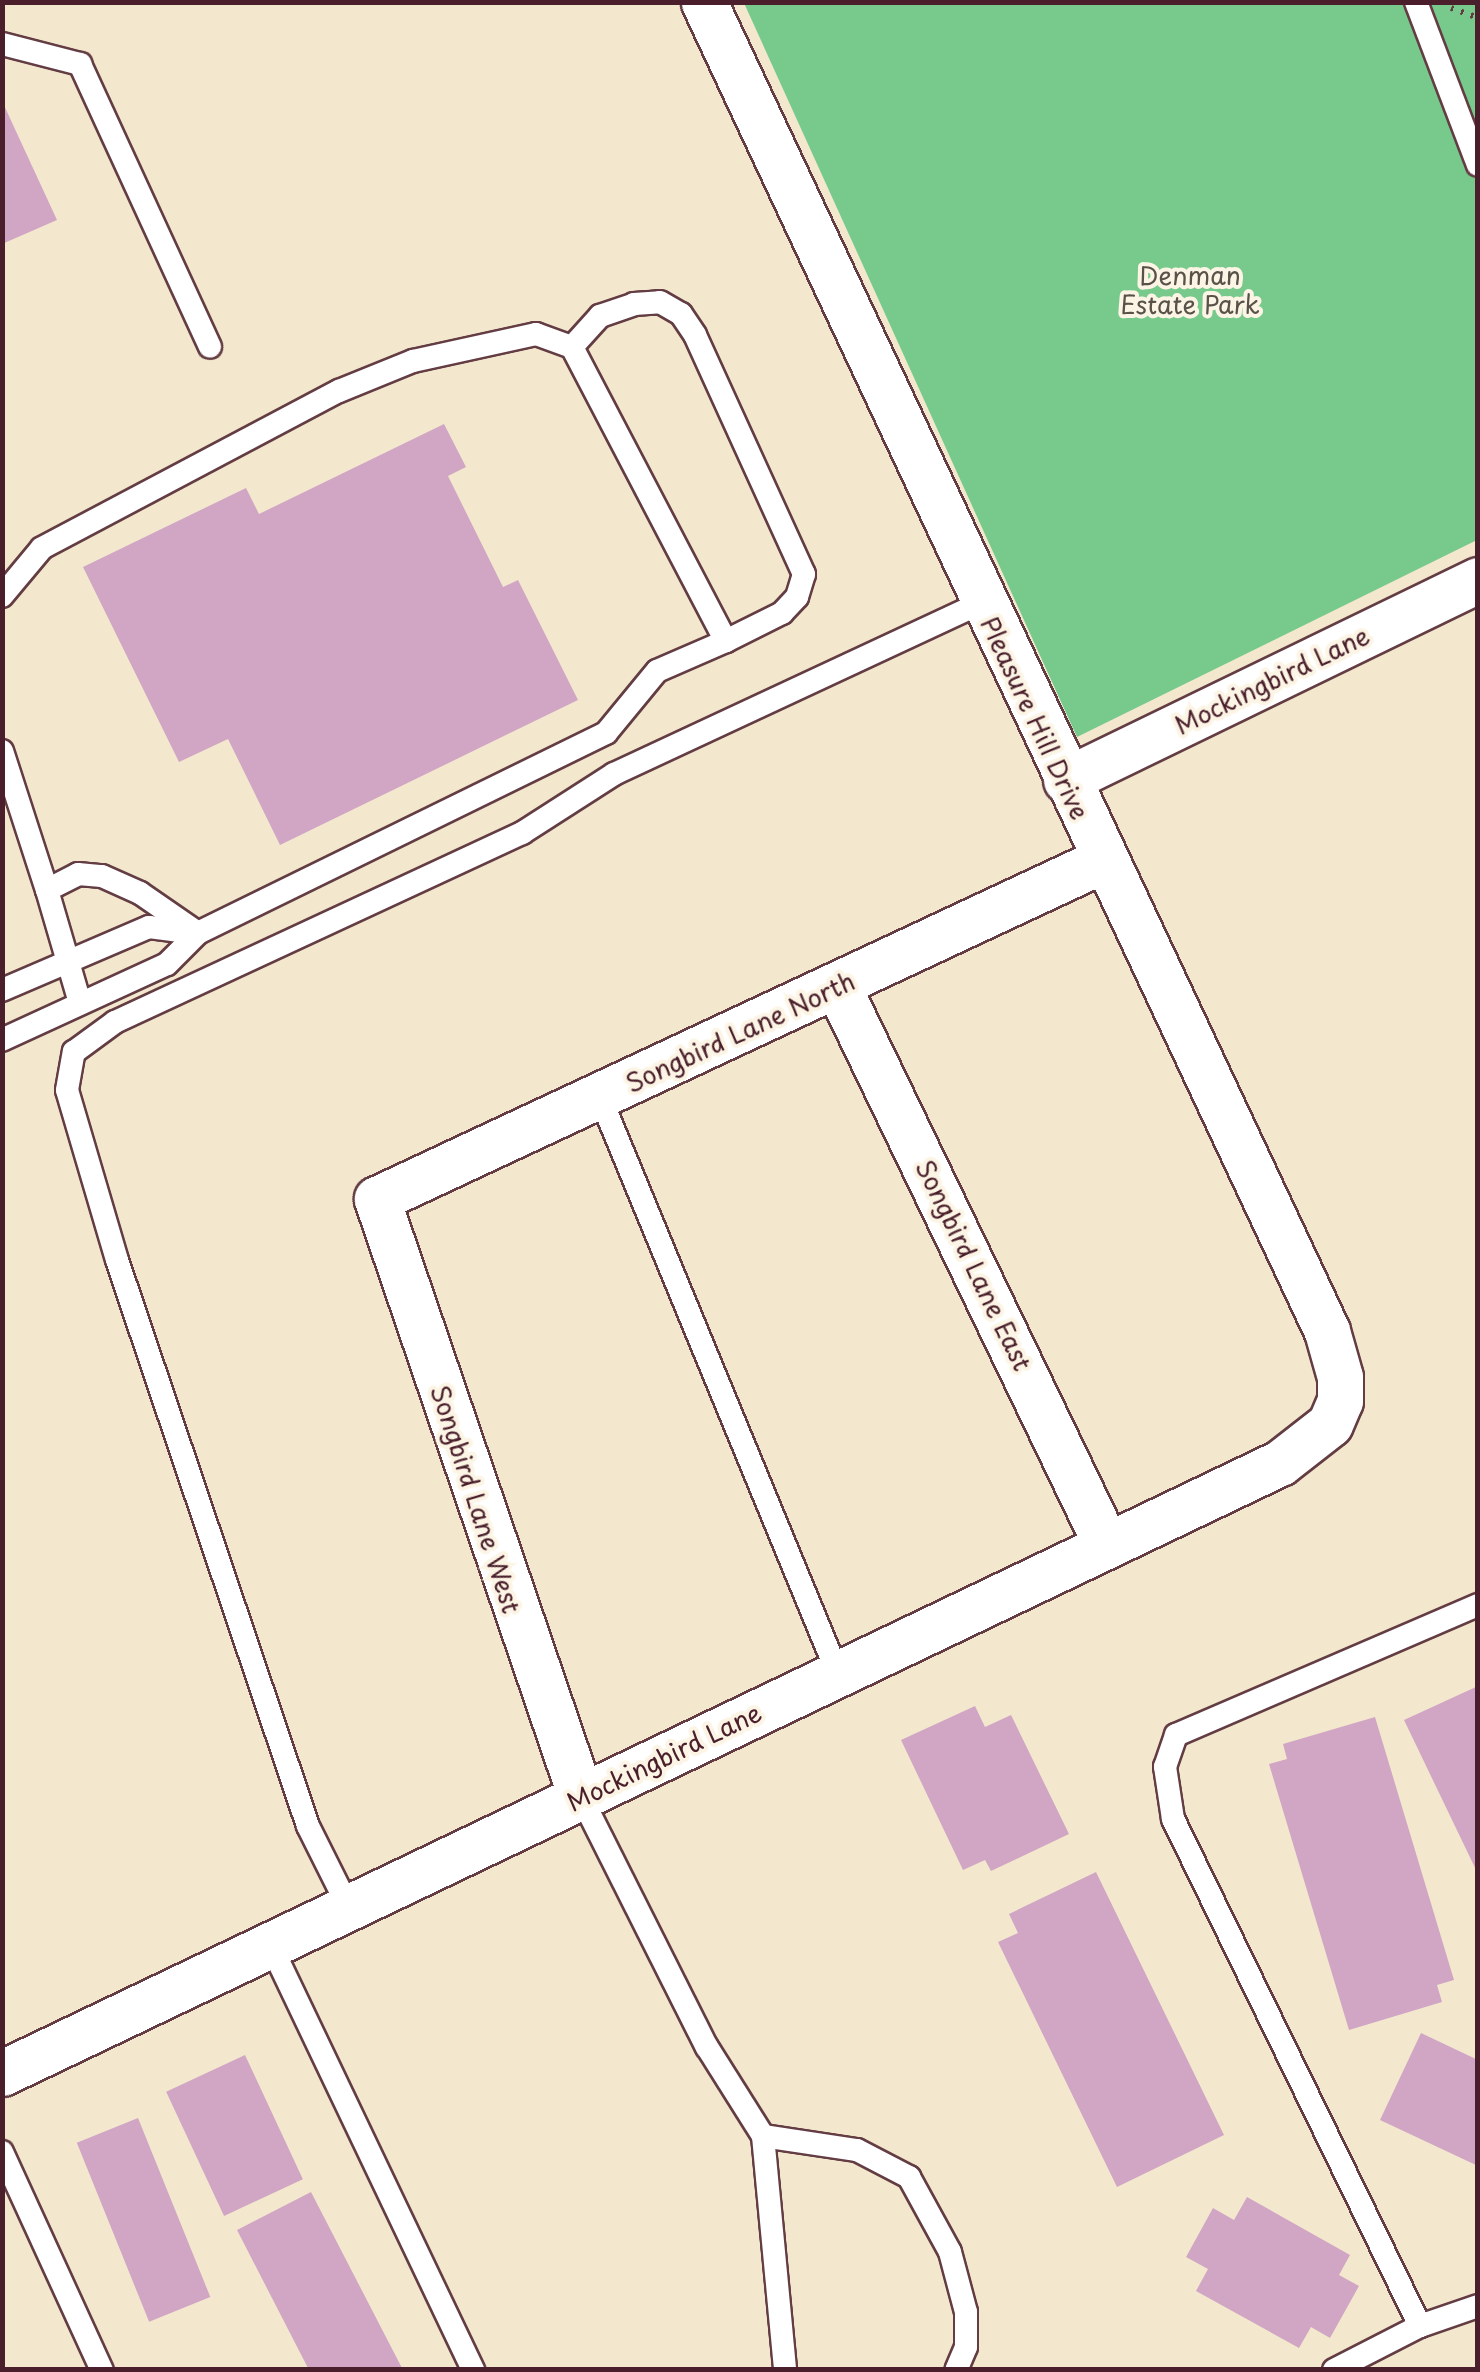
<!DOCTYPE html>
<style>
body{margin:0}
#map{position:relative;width:1480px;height:2372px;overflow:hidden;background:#f3e8ce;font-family:"Playpen Sans",sans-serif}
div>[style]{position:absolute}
.green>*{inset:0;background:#77ca8c}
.building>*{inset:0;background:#d0a6c4;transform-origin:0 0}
.path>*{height:6px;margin-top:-3px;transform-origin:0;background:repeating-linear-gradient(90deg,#633d43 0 2.5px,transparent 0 10.5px)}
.roads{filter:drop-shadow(2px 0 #633d43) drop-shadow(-2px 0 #633d43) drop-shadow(0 2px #633d43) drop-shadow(0 -2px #633d43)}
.lane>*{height:22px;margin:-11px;padding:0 11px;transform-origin:11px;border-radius:11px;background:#fff}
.street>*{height:45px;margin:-22.5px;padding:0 22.5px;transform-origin:22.5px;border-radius:22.5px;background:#fff}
span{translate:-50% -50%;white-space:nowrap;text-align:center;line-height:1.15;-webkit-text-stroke:8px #fcf5e5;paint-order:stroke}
.park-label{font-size:25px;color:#585248}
.street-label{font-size:25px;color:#4a1f2b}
.frame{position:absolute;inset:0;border:5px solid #4a1f2b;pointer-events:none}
</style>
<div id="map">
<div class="green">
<i style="clip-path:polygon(744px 3px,1477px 3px,1477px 540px,1077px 737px)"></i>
</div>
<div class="building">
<i style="clip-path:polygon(2px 101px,57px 220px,2px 244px)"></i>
<i style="clip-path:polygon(444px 424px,466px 467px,448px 476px,503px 587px,518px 580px,578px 700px,280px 845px,228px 739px,179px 762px,83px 567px,246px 488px,259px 514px)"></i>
<i style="clip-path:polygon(1478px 1686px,1478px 1874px,1404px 1720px)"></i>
<i style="clip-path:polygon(975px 1706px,985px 1727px,1011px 1715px,1069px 1834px,991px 1871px,985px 1860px,963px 1870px,901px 1740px)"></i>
<i style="clip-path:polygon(1375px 1717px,1454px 1980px,1437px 1985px,1442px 2002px,1349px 2030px,1269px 1764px,1287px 1759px,1283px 1744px)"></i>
<i style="clip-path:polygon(1096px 1872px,1224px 2135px,1117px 2187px,998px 1942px,1018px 1933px,1009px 1914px)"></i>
<i style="clip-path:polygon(1421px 2033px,1478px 2060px,1478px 2166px,1380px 2120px)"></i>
<i style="left:245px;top:2055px;width:137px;height:87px;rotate:65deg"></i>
<i style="left:138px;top:2118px;width:193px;height:66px;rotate:68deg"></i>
<i style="clip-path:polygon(311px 2192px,403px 2370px,309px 2370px,237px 2230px)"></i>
<i style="clip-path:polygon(1247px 2197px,1350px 2255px,1339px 2275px,1359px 2286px,1330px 2338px,1311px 2327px,1299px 2348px,1196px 2291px,1208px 2269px,1186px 2257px,1213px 2208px,1234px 2220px)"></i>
</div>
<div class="path">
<i style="left:1451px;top:8px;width:29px;rotate:20deg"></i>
</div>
<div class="roads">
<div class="lane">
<i style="left:1416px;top:2px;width:174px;rotate:69.2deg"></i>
<i style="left:2px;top:44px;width:81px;rotate:14.4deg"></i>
<i style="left:80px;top:64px;width:311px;rotate:65.3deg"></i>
<i style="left:572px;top:347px;width:42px;rotate:-47.9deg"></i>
<i style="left:600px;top:316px;width:36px;rotate:-19deg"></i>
<i style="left:634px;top:304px;width:26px;rotate:-4deg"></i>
<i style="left:660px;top:302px;width:24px;rotate:30deg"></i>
<i style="left:681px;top:314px;width:25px;rotate:56deg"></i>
<i style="left:695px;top:335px;width:263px;rotate:65.5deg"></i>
<i style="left:804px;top:574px;width:24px;rotate:107deg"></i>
<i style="left:797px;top:597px;width:22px;rotate:133deg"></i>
<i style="left:782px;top:613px;width:63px;rotate:153.4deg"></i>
<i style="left:2px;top:596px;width:62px;rotate:-50.2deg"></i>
<i style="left:42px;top:548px;width:336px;rotate:-27.9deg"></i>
<i style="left:339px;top:391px;width:80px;rotate:-22.1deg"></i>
<i style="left:413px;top:361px;width:126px;rotate:-12.4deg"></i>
<i style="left:536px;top:334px;width:38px;rotate:20deg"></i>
<i style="left:572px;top:347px;width:332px;rotate:62.4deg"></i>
<i style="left:726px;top:641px;width:75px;rotate:156.5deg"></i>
<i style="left:657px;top:671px;width:80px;rotate:129.4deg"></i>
<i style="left:606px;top:733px;width:454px;rotate:153.9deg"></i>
<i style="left:198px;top:933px;width:44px;rotate:135deg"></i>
<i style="left:167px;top:964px;width:182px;rotate:155.3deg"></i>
<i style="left:2px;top:751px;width:146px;rotate:72.1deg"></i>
<i style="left:47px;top:890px;width:35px;rotate:-27deg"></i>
<i style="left:78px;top:874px;width:24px;rotate:5deg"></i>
<i style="left:102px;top:876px;width:42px;rotate:24.1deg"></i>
<i style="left:140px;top:893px;width:70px;rotate:34.6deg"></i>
<i style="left:47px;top:890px;width:118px;rotate:73.7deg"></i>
<i style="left:2px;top:990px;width:160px;rotate:-23.2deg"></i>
<i style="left:149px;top:927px;width:45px;rotate:7.6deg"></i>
<i style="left:600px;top:1097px;width:624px;rotate:67.58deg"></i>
<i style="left:581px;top:1797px;width:280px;rotate:63.3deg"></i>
<i style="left:707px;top:2047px;width:105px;rotate:57.8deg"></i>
<i style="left:763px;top:2136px;width:235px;rotate:84.6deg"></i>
<i style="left:349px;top:1908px;width:92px;rotate:-116.6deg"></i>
<i style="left:308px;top:1826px;width:597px;rotate:-108.65deg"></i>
<i style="left:117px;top:1260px;width:177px;rotate:-106.4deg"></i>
<i style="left:67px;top:1090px;width:39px;rotate:-80deg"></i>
<i style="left:74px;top:1052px;width:51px;rotate:-36.2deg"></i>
<i style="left:115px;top:1022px;width:449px;rotate:-24.9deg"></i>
<i style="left:522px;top:833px;width:109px;rotate:-32.7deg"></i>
<i style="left:614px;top:774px;width:404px;rotate:-25deg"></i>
<i style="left:271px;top:1946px;width:470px;rotate:64.5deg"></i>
<i style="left:763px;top:2136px;width:95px;rotate:8.5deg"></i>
<i style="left:857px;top:2150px;width:59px;rotate:27.4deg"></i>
<i style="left:909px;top:2177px;width:85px;rotate:61.3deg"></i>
<i style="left:950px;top:2252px;width:62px;rotate:75.1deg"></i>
<i style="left:966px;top:2312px;width:35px;rotate:90deg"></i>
<i style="left:966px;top:2347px;width:25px;rotate:113deg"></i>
<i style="left:2px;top:2152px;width:240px;rotate:65.4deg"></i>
<i style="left:1420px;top:2326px;width:61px;rotate:-19deg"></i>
<i style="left:1334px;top:2370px;width:97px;rotate:-27.1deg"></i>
<i style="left:1420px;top:2326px;width:564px;rotate:-115.97deg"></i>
<i style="left:1173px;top:1819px;width:53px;rotate:-98.7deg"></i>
<i style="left:1165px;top:1767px;width:34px;rotate:-71deg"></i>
<i style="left:1176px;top:1735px;width:329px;rotate:-23.3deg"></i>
</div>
<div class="street">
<i style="left:1066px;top:780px;width:458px;rotate:-25.9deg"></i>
<i style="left:838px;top:987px;width:618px;rotate:64.31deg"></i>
<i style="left:581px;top:1797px;width:632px;rotate:-108.84deg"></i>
<i style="left:377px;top:1199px;width:799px;rotate:-25.03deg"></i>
<i style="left:2px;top:2073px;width:1416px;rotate:-25.52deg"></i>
<i style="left:1280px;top:1463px;width:63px;rotate:-38deg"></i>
<i style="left:1330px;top:1424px;width:25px;rotate:-67deg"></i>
<i style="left:1340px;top:1401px;width:24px;rotate:-90deg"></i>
<i style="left:1340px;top:1377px;width:48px;rotate:-105.8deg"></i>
<i style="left:1327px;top:1331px;width:1468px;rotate:-115.12deg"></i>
</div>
</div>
<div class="park-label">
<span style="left:1190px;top:290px">Denman<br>Estate Park</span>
</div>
<div class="street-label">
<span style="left:1272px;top:680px;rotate:-26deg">Mockingbird Lane</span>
<span style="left:1035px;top:718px;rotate:65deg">Pleasure Hill Drive</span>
<span style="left:740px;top:1032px;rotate:-25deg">Songbird Lane North</span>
<span style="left:974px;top:1265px;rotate:64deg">Songbird Lane East</span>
<span style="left:476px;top:1499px;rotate:72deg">Songbird Lane West</span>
<span style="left:664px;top:1757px;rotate:-26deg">Mockingbird Lane</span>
</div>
<div class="frame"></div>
</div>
